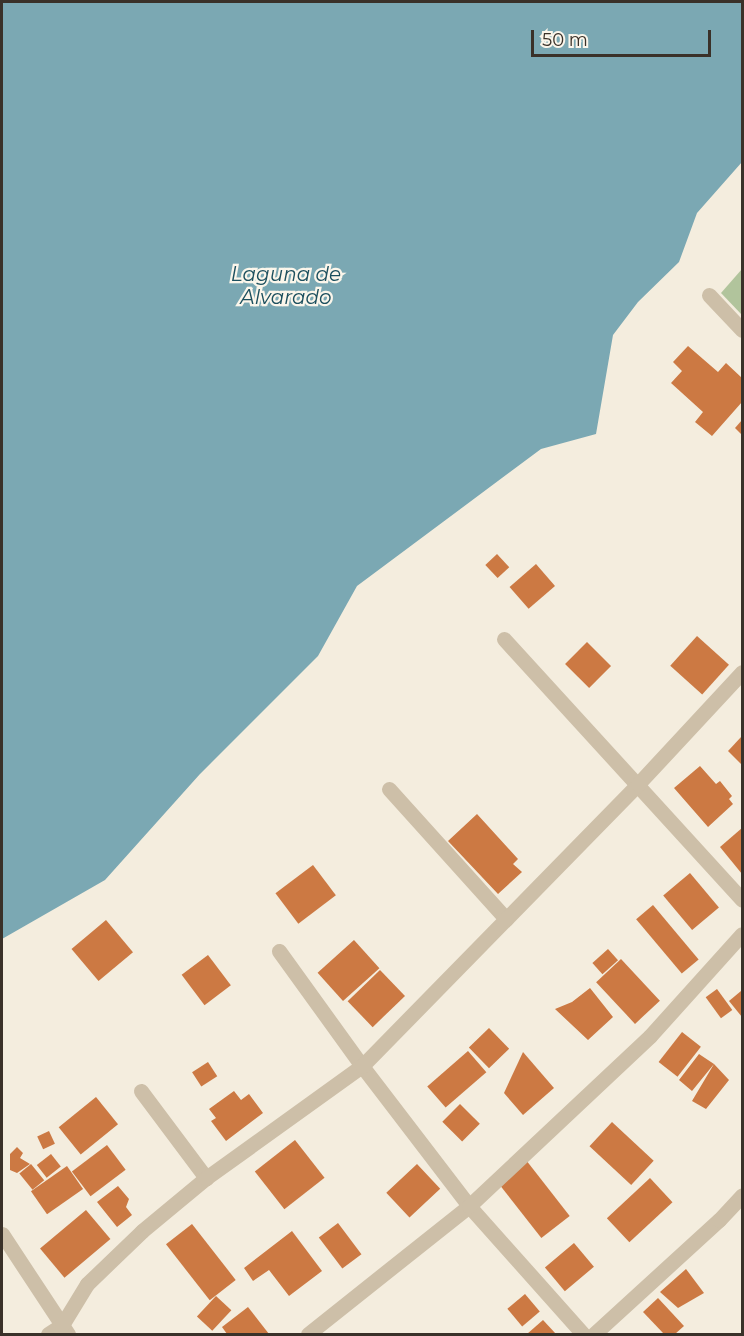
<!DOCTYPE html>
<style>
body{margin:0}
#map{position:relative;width:744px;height:1336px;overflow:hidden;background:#f4edde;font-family:Montserrat,sans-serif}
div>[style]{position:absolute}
.green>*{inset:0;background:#b1c49c}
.water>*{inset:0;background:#7ba8b3}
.building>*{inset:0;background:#cc7943;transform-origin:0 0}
.minor>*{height:15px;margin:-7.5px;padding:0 7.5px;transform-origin:7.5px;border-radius:7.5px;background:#cdbfa8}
span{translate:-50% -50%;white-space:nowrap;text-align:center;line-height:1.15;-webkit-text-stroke:4.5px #fbf6eb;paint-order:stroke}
.water-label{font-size:20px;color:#1c4f5e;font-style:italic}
.frame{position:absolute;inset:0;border:3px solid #3a3129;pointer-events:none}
.scale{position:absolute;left:531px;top:30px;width:180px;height:27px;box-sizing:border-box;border:3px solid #3a3129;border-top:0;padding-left:8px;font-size:18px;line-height:21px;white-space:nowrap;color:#3a3129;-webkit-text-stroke:4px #fbf6eb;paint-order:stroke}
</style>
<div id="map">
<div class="green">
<i style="clip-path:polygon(742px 269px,742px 315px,721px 293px)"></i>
</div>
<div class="water">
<i style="clip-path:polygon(2px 2px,742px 2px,742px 162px,697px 213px,679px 262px,638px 302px,613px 335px,596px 434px,541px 449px,357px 586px,318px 656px,200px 774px,105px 880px,2px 939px)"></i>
</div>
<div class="building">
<i style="clip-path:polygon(688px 346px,718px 372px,726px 363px,742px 378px,742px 402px,712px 436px,695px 422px,703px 412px,671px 383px,682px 371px,673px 362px)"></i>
<i style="clip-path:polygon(742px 420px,742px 435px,735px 428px)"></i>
<i style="left:497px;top:554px;width:18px;height:16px;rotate:47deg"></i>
<i style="left:536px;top:564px;width:29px;height:35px;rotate:49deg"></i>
<i style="left:697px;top:636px;width:43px;height:40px;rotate:42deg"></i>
<i style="left:587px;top:642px;width:34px;height:31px;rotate:45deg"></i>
<i style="clip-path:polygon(742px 736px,742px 765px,728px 751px)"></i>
<i style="clip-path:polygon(700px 766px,716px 784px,720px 781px,732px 796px,729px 799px,733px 804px,708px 827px,674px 788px)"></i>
<i style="clip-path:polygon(477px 814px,518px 859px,513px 864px,522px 872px,498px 894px,448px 841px)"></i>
<i style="clip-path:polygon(742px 828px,742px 874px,720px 847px)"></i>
<i style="left:313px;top:865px;width:38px;height:47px;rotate:53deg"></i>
<i style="left:690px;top:873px;width:45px;height:35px;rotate:50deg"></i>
<i style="left:653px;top:905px;width:71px;height:22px;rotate:50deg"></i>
<i style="left:106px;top:920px;width:42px;height:45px;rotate:50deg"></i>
<i style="left:354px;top:940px;width:38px;height:49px;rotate:48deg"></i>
<i style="left:608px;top:949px;width:15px;height:21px;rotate:48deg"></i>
<i style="left:208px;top:955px;width:38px;height:33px;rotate:53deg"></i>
<i style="left:621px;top:959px;width:57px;height:34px;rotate:47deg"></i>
<i style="left:380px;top:970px;width:36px;height:45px;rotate:46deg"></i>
<i style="clip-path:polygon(590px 988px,613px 1017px,588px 1040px,555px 1009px,572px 1002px)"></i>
<i style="left:717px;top:989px;width:26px;height:14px;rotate:54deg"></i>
<i style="clip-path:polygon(741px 991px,742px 993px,742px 1017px,729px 1001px)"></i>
<i style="left:489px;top:1028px;width:29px;height:28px;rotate:46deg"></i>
<i style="left:682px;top:1032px;width:24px;height:38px;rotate:38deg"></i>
<i style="left:468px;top:1051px;width:28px;height:54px;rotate:49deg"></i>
<i style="clip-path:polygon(523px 1052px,554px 1088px,523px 1115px,504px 1093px)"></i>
<i style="clip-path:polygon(699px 1054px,714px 1064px,729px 1080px,706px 1109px,692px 1101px,714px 1064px,692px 1091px,679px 1080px)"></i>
<i style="left:208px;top:1062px;width:17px;height:19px;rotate:57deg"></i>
<i style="clip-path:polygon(234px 1091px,241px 1100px,249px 1094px,263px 1113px,226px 1141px,211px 1121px,216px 1118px,209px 1109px)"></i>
<i style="left:96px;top:1097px;width:35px;height:48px;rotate:51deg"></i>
<i style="left:460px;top:1104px;width:28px;height:25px;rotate:45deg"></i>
<i style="left:612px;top:1122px;width:57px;height:33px;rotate:43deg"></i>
<i style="left:49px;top:1131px;width:14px;height:13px;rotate:65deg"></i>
<i style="left:295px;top:1140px;width:48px;height:51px;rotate:52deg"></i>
<i style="left:107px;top:1145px;width:31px;height:44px;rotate:53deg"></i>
<i style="clip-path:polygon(17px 1147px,23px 1153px,20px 1158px,30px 1164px,17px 1173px,10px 1170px,10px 1154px)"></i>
<i style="left:51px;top:1154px;width:16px;height:18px;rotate:52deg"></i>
<i style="left:526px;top:1160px;width:71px;height:36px;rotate:52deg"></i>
<i style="left:31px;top:1164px;width:21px;height:15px;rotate:51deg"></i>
<i style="left:417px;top:1164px;width:34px;height:42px;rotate:47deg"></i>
<i style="left:67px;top:1166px;width:28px;height:44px;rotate:55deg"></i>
<i style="left:650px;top:1178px;width:33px;height:59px;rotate:47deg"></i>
<i style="clip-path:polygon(118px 1186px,129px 1199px,126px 1207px,132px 1215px,117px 1227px,97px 1202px)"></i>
<i style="left:86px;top:1210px;width:38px;height:60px;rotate:50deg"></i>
<i style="left:338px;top:1223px;width:39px;height:24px;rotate:53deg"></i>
<i style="left:192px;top:1224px;width:71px;height:33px;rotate:52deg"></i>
<i style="clip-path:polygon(292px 1231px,322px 1271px,289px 1296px,269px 1270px,253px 1281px,244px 1268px)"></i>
<i style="left:574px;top:1243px;width:31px;height:38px;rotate:50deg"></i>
<i style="clip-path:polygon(686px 1269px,704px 1293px,678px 1308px,660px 1292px)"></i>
<i style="left:525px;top:1294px;width:23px;height:23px;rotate:50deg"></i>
<i style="left:216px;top:1296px;width:21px;height:28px;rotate:43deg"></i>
<i style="clip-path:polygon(658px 1298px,684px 1326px,675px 1334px,664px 1334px,643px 1312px)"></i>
<i style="clip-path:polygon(248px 1307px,269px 1334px,227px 1334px,222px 1327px)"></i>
<i style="clip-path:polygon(543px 1320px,556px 1334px,527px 1334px)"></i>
</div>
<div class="minor">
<i style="left:709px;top:295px;width:48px;rotate:46.7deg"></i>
<i style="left:504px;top:639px;width:353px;rotate:47.6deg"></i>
<i style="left:389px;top:789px;width:175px;rotate:48deg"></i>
<i style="left:279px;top:951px;width:142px;rotate:54.2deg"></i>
<i style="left:362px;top:1066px;width:176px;rotate:52.6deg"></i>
<i style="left:469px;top:1206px;width:171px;rotate:48.3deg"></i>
<i style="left:141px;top:1091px;width:109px;rotate:53.2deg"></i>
<i style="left:2px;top:1234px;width:120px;rotate:56.6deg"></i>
<i style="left:48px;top:1334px;width:17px;rotate:-33deg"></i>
<i style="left:62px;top:1325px;width:48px;rotate:-58.6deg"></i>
<i style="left:87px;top:1284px;width:76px;rotate:-43.9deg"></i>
<i style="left:142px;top:1231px;width:83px;rotate:-39.6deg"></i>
<i style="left:206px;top:1178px;width:192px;rotate:-35.7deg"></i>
<i style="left:362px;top:1066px;width:395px;rotate:-45.6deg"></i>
<i style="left:638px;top:784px;width:153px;rotate:-47.1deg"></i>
<i style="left:308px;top:1334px;width:206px;rotate:-38.5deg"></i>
<i style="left:469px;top:1206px;width:248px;rotate:-43.2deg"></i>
<i style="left:650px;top:1036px;width:137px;rotate:-48deg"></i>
<i style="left:594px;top:1334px;width:169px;rotate:-42.4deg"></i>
<i style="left:719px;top:1220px;width:34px;rotate:-47deg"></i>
</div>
<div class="water-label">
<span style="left:286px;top:286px">Laguna de<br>Alvarado</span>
</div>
<div class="frame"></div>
<div class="scale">50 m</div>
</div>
